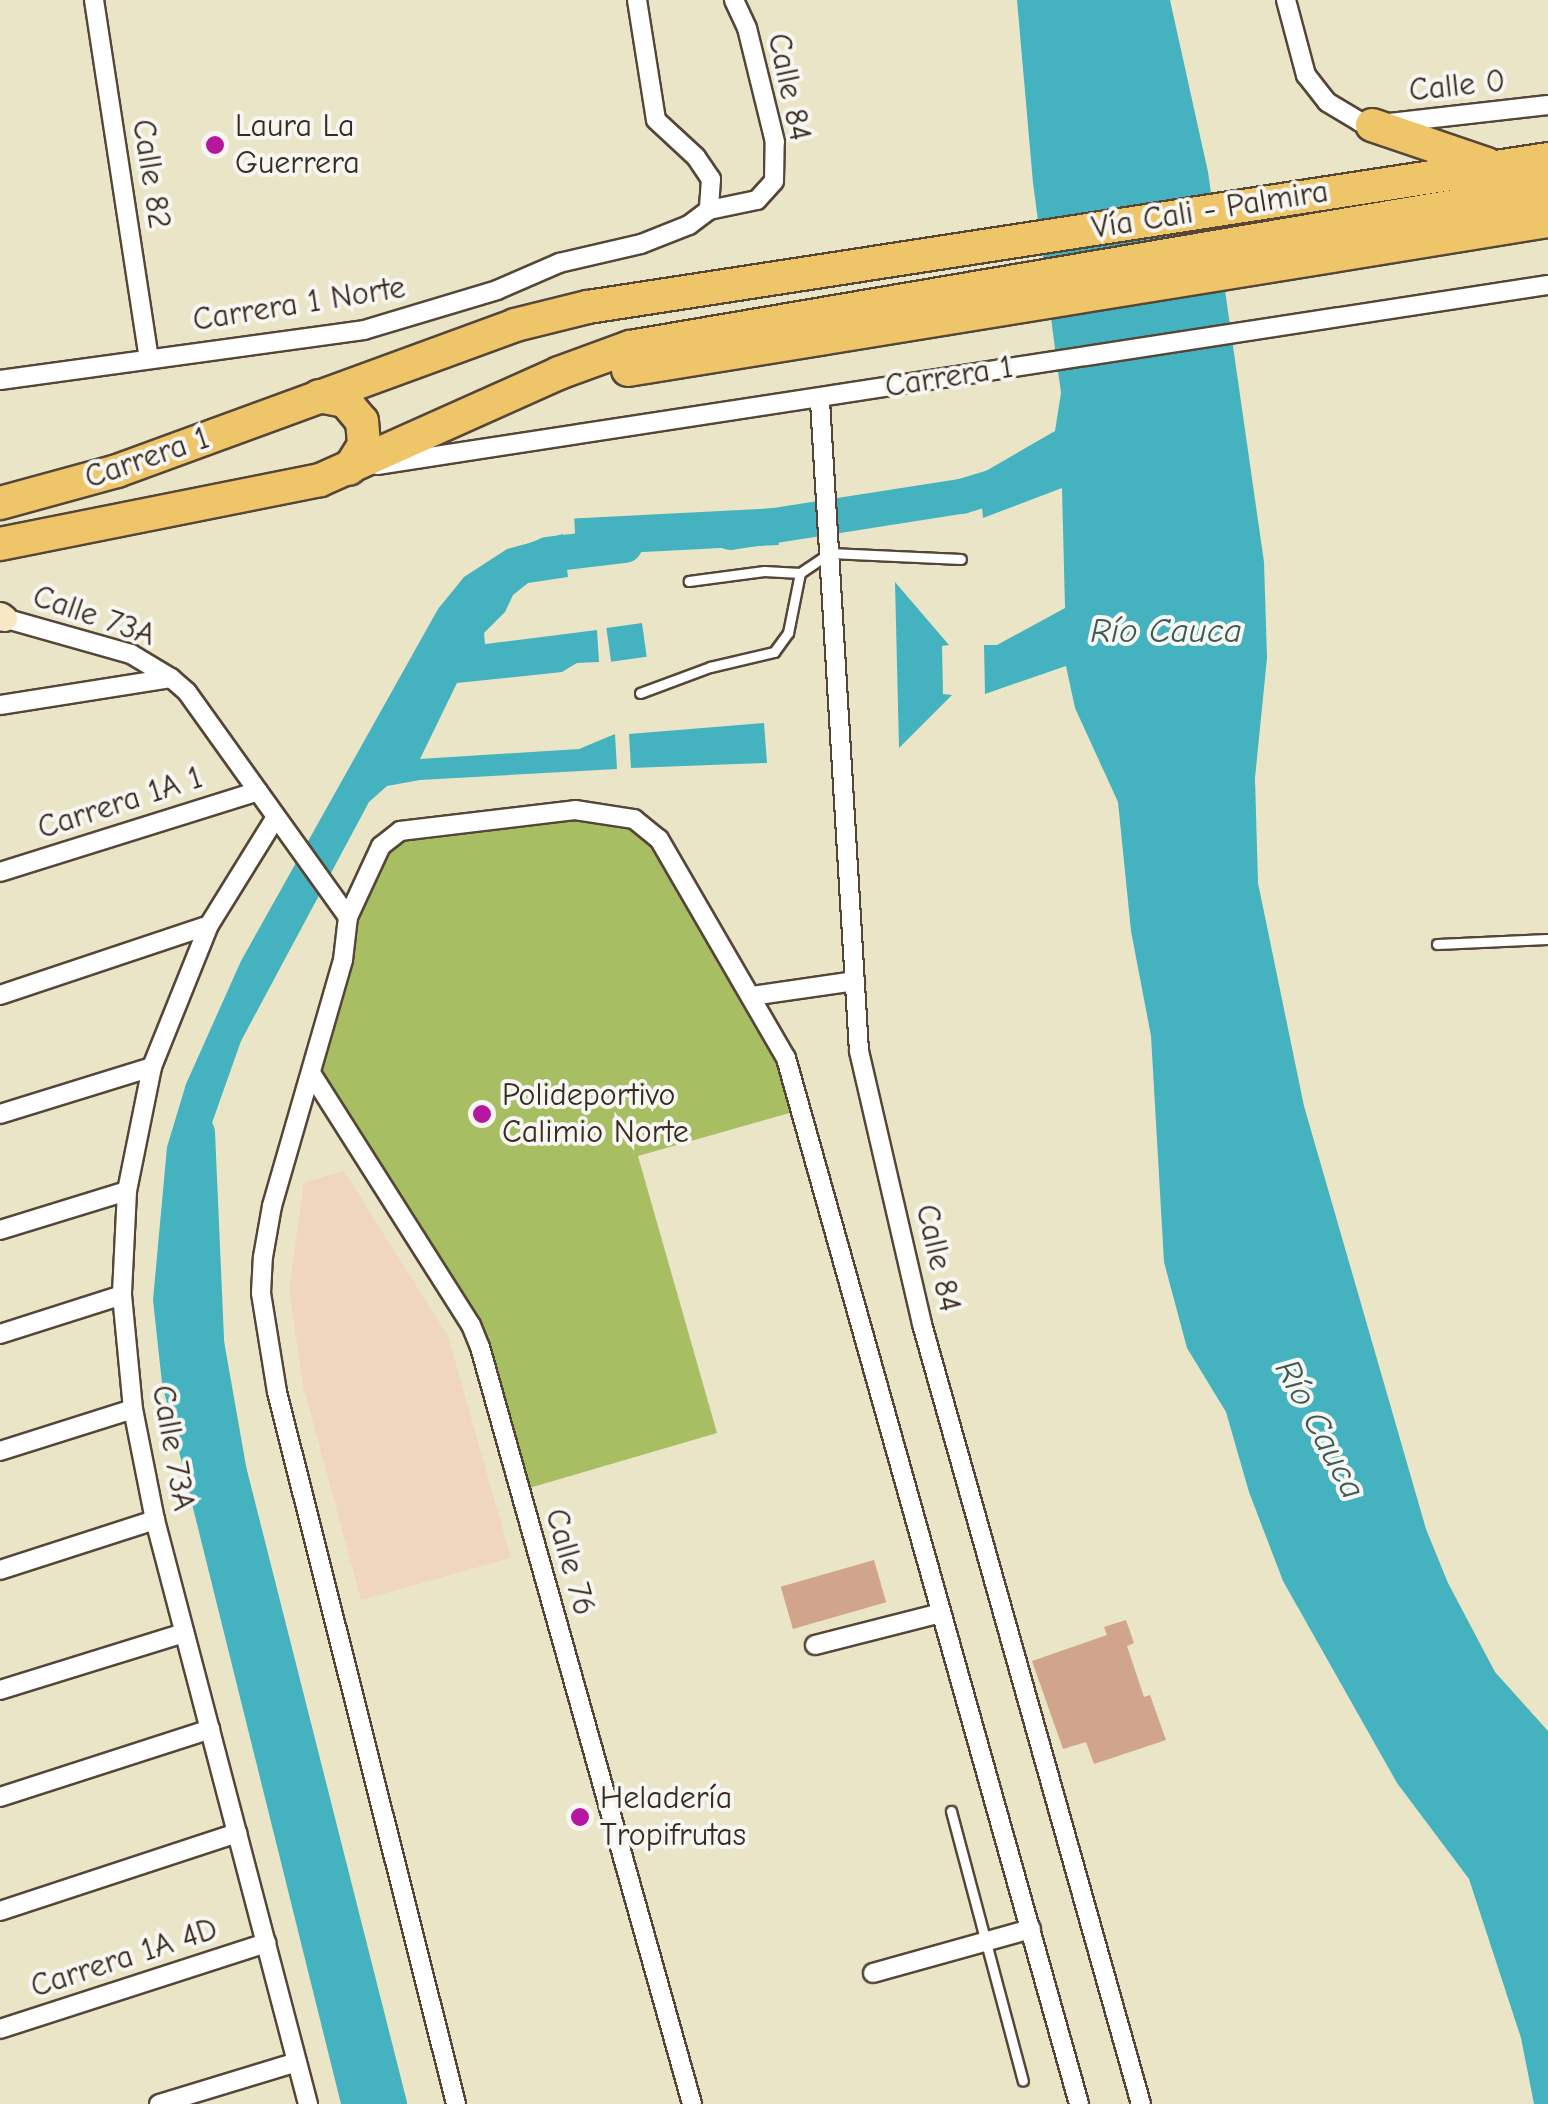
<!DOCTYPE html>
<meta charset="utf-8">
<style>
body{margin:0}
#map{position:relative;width:1548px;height:2104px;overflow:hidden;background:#ebe5c8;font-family:"Comic Neue",sans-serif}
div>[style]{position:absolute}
.built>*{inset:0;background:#f0d6bc}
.green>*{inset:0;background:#a8be63}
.water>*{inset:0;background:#44b3bf;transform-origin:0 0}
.river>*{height:35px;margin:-17.5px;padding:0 17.5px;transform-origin:17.5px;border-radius:17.5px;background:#44b3bf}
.building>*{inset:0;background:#d0a58b;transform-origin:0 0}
.roads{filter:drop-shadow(2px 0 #554638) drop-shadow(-2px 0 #554638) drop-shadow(0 2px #554638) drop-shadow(0 -2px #554638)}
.lane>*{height:9px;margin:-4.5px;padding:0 4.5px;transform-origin:4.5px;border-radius:4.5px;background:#fff}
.street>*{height:18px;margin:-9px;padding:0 9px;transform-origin:9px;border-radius:9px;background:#fff}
.secondary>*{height:25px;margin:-12.5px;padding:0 12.5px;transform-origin:12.5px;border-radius:12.5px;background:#f8e8c3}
.highway>*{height:32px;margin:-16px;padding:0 16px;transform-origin:16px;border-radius:16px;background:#eec569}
.dots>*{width:28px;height:28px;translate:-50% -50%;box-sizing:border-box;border:5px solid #f6f6f2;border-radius:50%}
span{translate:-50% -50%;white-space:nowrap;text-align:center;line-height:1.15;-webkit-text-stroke:8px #f6f6f2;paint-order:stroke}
.street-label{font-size:32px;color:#3b2a1e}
.poi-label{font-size:32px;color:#3b2a1e}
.left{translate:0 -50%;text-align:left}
.water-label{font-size:35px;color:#3e5a56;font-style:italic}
</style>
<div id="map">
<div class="built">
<i style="clip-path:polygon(344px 1171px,448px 1336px,511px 1558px,361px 1600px,303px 1385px,289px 1290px,304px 1183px)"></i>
</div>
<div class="green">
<i style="clip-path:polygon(542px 811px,634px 819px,659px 839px,786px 1058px,800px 1110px,638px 1156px,717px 1433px,519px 1491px,480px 1347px,311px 1073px,347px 939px,391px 836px)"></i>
</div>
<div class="water">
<i style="clip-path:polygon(1017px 0,1170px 0,1208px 172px,1264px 562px,1267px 658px,1255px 778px,1258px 883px,1304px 1106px,1426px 1529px,1448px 1583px,1495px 1672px,1548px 1731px,1548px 2104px,1534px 2104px,1521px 2038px,1469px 1879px,1397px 1783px,1283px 1581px,1249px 1492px,1226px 1412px,1187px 1348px,1164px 1262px,1151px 1036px,1131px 931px,1118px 802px,1075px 708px,1066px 666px,985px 694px,984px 645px,997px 645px,1065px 608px,1062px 488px,983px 518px,979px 475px,1055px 431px,1061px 393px,1033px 183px)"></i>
<i style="left:777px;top:508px;width:37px;height:203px;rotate:87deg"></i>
<i style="clip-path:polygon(563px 534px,568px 577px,528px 583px,513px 595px,505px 612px,484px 633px,485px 644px,597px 630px,599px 662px,577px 663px,562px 672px,457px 683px,420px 759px,579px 749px,615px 734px,617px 769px,420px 780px,387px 786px,369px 802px,241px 1041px,201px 1154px,188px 1299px,196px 1377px,378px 2104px,341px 2104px,162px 1383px,153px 1300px,167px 1147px,186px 1084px,241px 961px,438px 609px,464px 577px,507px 549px)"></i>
<i style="clip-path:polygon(895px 582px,949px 645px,942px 646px,943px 694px,952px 695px,899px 748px)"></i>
<i style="left:642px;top:623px;width:34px;height:36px;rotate:82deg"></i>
<i style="clip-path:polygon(764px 723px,767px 763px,631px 768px,629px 734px)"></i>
</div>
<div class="river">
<i style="left:730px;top:532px;width:234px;rotate:-8.9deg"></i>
<i style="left:961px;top:496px;width:65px;rotate:-17deg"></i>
<i style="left:519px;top:565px;width:30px;rotate:-21deg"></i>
<i style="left:547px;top:554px;width:78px;rotate:-6.7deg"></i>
<i style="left:197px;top:1132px;width:210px;rotate:87.5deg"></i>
<i style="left:206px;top:1342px;width:132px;rotate:80deg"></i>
<i style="left:229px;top:1472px;width:652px;rotate:75.79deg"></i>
</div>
<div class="building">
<i style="left:874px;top:1560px;width:44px;height:97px;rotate:74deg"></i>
<i style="clip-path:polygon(1126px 1620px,1134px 1643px,1127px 1646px,1144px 1697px,1150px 1695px,1166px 1740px,1094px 1764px,1086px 1742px,1063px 1749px,1032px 1661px,1107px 1635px,1104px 1627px)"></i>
</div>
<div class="roads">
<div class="lane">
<i style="left:800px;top:573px;width:36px;rotate:-34deg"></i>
<i style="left:830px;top:553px;width:131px;rotate:2.6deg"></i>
<i style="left:640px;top:693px;width:75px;rotate:-20.4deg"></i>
<i style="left:710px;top:667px;width:66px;rotate:-13.2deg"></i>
<i style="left:774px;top:652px;width:24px;rotate:-54deg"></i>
<i style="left:788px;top:633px;width:61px;rotate:-78.7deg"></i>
<i style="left:800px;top:573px;width:36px;rotate:-177deg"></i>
<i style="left:764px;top:571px;width:76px;rotate:172.4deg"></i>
<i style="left:1437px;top:944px;width:111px;rotate:-2.6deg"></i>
<i style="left:951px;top:1811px;width:279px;rotate:75.1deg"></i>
</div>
<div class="street">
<i style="left:94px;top:0;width:362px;rotate:81.3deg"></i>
<i style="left:637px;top:0;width:121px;rotate:81deg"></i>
<i style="left:656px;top:120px;width:54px;rotate:42.8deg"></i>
<i style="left:696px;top:157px;width:27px;rotate:56deg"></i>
<i style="left:711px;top:179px;width:31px;rotate:94deg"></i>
<i style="left:1286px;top:0;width:78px;rotate:75.1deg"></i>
<i style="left:1306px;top:75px;width:34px;rotate:52deg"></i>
<i style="left:1327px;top:102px;width:39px;rotate:31deg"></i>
<i style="left:1360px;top:122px;width:12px;rotate:14deg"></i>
<i style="left:1372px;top:125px;width:177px;rotate:-6.5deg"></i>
<i style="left:0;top:380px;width:367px;rotate:-7.8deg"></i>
<i style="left:364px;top:330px;width:139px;rotate:-16.7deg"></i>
<i style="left:497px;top:290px;width:68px;rotate:-23.5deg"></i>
<i style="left:559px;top:263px;width:84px;rotate:-13deg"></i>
<i style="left:641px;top:244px;width:52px;rotate:-21.6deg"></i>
<i style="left:689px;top:225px;width:25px;rotate:-37deg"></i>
<i style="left:709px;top:210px;width:49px;rotate:-11.8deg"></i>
<i style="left:757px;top:200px;width:25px;rotate:-48deg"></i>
<i style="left:774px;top:181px;width:39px;rotate:-89deg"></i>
<i style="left:775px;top:142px;width:117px;rotate:-103.8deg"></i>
<i style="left:747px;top:28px;width:31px;rotate:-115deg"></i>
<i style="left:820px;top:401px;width:651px;rotate:86.57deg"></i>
<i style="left:859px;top:1051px;width:280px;rotate:77deg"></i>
<i style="left:922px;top:1324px;width:810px;rotate:74.32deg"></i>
<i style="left:377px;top:465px;width:1185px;rotate:-8.74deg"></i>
<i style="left:0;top:617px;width:136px;rotate:15.8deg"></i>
<i style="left:131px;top:654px;width:47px;rotate:31deg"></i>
<i style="left:171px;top:678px;width:21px;rotate:41deg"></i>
<i style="left:187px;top:692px;width:277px;rotate:54.4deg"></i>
<i style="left:0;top:705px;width:173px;rotate:-9deg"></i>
<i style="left:276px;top:817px;width:127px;rotate:121.8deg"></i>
<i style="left:209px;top:925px;width:153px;rotate:111.9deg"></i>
<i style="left:152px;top:1067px;width:126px;rotate:101.4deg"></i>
<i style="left:127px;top:1191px;width:104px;rotate:92.8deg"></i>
<i style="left:122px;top:1295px;width:115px;rotate:84.5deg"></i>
<i style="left:133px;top:1409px;width:113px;rotate:78.8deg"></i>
<i style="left:155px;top:1520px;width:604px;rotate:75.32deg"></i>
<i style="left:0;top:872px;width:270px;rotate:-17.4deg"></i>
<i style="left:0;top:995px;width:220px;rotate:-18.5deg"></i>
<i style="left:751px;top:996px;width:105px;rotate:-8.2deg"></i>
<i style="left:311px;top:1073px;width:299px;rotate:57.6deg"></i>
<i style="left:471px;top:1325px;width:24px;rotate:68deg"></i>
<i style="left:480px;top:1347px;width:786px;rotate:74.35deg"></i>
<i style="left:0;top:1114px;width:159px;rotate:-17.2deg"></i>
<i style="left:0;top:1230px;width:133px;rotate:-17.1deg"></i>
<i style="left:0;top:1334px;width:128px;rotate:-17.7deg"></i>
<i style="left:0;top:1451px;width:139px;rotate:-17.5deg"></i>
<i style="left:0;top:1570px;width:163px;rotate:-17.9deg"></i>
<i style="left:815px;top:1645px;width:130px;rotate:-14.3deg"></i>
<i style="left:0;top:1690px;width:193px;rotate:-17.2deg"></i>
<i style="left:0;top:1797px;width:221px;rotate:-17.9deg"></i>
<i style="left:0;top:1911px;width:250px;rotate:-18.2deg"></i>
<i style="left:873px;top:1973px;width:164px;rotate:-15.6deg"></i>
<i style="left:0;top:2029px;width:280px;rotate:-17.9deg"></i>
<i style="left:159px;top:2104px;width:144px;rotate:-16.9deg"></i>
<i style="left:456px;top:2104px;width:734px;rotate:-104.11deg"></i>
<i style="left:277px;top:1392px;width:100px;rotate:-99.2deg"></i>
<i style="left:261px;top:1293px;width:36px;rotate:-87deg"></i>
<i style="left:263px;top:1257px;width:52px;rotate:-80deg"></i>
<i style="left:272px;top:1206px;width:256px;rotate:-73.9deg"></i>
<i style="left:343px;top:960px;width:43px;rotate:-83.4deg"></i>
<i style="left:348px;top:917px;width:78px;rotate:-65.1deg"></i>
<i style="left:381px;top:846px;width:24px;rotate:-38deg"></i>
<i style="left:400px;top:831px;width:176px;rotate:-6.8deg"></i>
<i style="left:575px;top:810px;width:60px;rotate:8.7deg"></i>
<i style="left:634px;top:819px;width:32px;rotate:39deg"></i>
<i style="left:659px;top:839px;width:253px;rotate:59.9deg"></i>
<i style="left:786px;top:1058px;width:1086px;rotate:74.35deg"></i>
</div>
<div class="secondary">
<i style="left:0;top:615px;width:5px;rotate:37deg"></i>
</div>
<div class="highway">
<i style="left:1372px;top:125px;width:121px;rotate:18.7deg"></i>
<i style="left:628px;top:370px;width:932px;rotate:-9.2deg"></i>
<i style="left:319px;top:396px;width:26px;rotate:11deg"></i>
<i style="left:345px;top:401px;width:26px;rotate:50deg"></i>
<i style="left:362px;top:421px;width:24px;rotate:85deg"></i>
<i style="left:364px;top:445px;width:28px;rotate:122deg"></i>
<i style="left:0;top:503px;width:121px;rotate:-15.3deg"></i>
<i style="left:117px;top:471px;width:424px;rotate:-20.1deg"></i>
<i style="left:515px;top:325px;width:75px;rotate:-13.9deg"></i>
<i style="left:588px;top:307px;width:971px;rotate:-8.76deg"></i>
<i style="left:0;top:544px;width:326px;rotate:-11.3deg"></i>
<i style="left:320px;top:480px;width:262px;rotate:-24.1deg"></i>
<i style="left:559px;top:373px;width:76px;rotate:-20.1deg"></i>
<i style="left:630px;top:347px;width:931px;rotate:-9.71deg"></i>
</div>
</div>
<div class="dots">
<i style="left:215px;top:145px;background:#b5179e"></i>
<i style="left:482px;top:1114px;background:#b5179e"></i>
<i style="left:580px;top:1817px;background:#b5179e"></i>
</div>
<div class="street-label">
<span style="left:1457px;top:86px;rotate:-6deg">Calle 0</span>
<span style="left:789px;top:87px;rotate:78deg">Calle 84</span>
<span style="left:151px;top:174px;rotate:81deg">Calle 82</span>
<span style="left:1210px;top:210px;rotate:-9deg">Vía Cali - Palmira</span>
<span style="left:299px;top:304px;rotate:-9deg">Carrera 1 Norte</span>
<span style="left:949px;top:377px;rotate:-9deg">Carrera 1</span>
<span style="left:147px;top:458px;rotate:-19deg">Carrera 1</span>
<span style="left:94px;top:616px;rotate:19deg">Calle 73A</span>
<span style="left:120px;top:803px;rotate:-18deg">Carrera 1A 1</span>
<span style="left:938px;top:1258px;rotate:77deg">Calle 84</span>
<span style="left:173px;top:1448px;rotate:80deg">Calle 73A</span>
<span style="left:570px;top:1562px;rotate:74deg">Calle 76</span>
<span style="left:124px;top:1958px;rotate:-18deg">Carrera 1A 4D</span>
</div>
<div class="poi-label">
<span class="left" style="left:235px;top:145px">Laura La<br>Guerrera</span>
<span class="left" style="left:502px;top:1114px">Polideportivo<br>Calimio Norte</span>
<span class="left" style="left:600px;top:1817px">Heladería<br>Tropifrutas</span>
</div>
<div class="water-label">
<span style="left:1166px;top:631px">Río Cauca</span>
<span style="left:1320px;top:1429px;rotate:62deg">Río Cauca</span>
</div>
</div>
